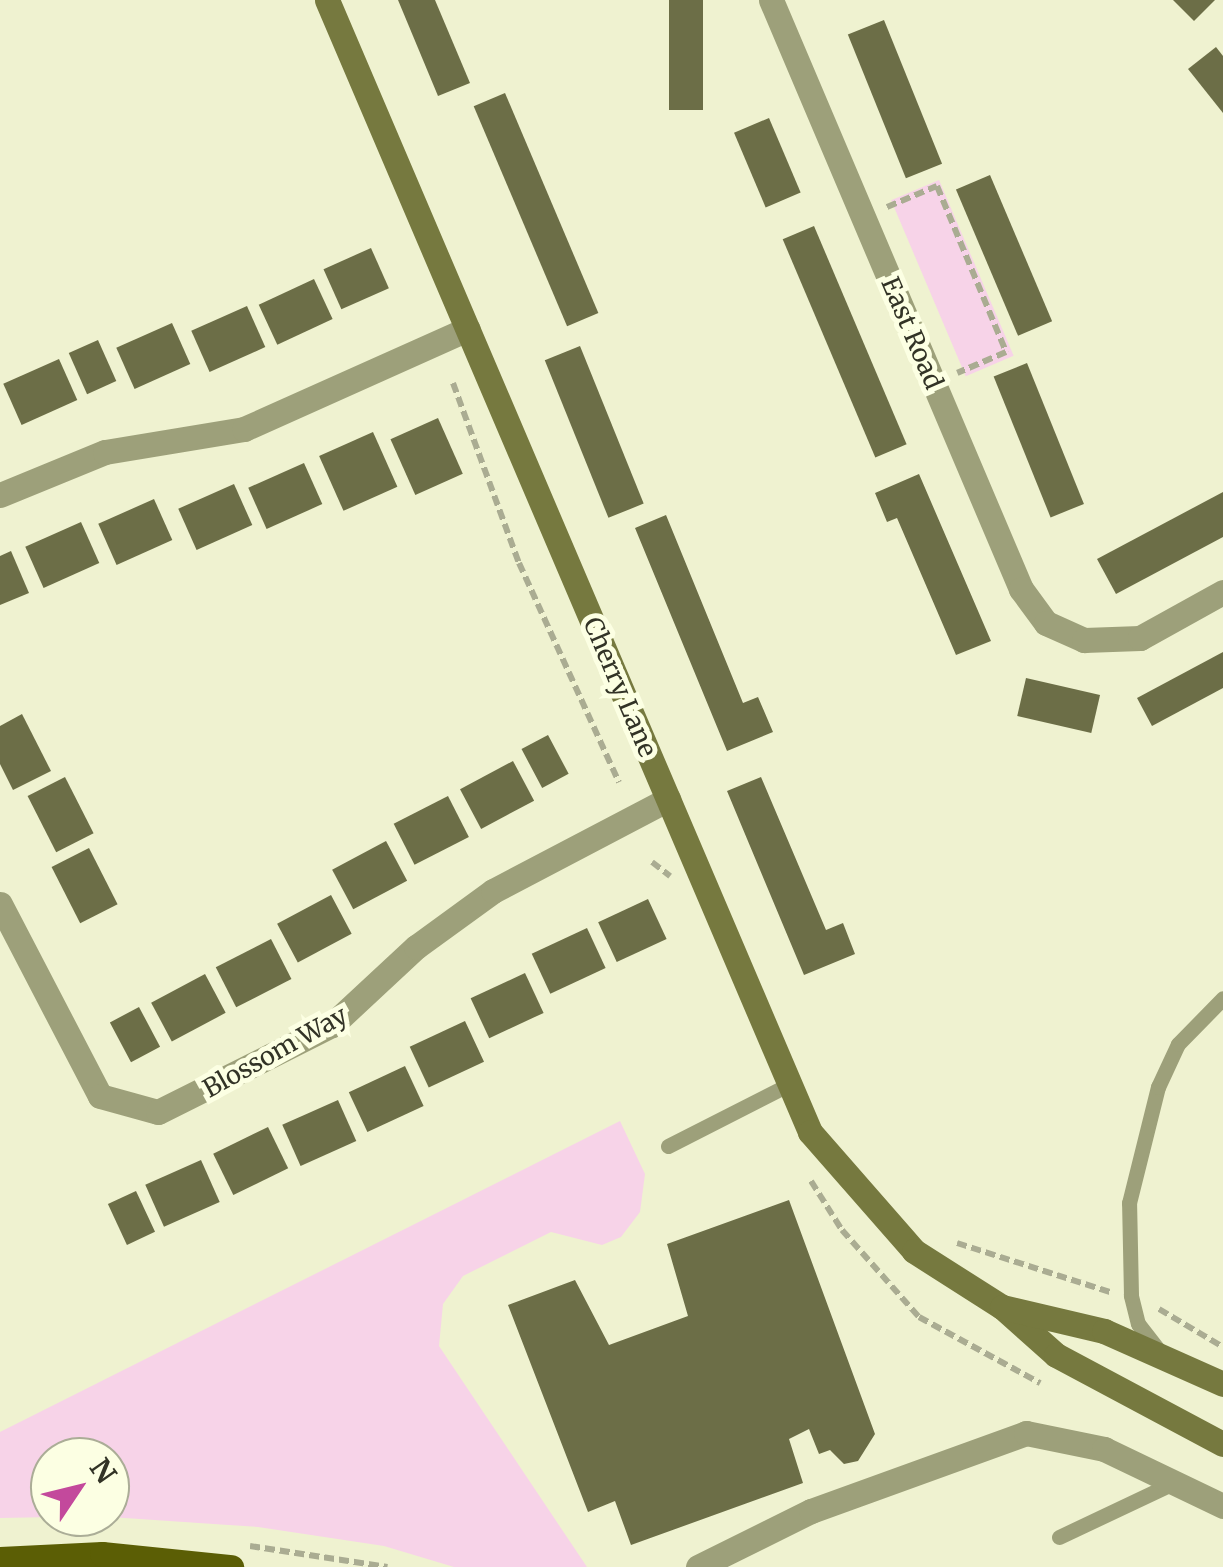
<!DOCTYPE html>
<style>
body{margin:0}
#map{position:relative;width:1223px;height:1567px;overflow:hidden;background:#eff2d0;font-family:Merriweather,serif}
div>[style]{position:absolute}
.green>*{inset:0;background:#f7d3e8;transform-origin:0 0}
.building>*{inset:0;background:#6c6e47;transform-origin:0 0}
.path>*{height:6px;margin-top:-3px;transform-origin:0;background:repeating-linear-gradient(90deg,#aaac92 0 10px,transparent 0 15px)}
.lane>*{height:15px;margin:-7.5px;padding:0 7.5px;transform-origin:7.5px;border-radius:7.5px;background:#9da07a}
.street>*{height:25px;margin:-12.5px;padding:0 12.5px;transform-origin:12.5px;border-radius:12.5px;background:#9da07a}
.secondary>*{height:25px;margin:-12.5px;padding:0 12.5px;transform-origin:12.5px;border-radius:12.5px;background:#76793f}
.primary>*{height:25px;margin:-12.5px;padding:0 12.5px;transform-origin:12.5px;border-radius:12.5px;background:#5b5e05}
span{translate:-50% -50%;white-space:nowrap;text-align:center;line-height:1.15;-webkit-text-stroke:10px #fcffe3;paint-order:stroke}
.street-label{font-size:25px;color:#323326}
.north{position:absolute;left:30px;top:1437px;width:100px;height:100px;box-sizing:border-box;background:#fcffe3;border:2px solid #abad97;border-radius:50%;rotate:55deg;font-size:28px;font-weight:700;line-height:40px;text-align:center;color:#323326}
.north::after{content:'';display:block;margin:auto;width:35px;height:45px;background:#c3499c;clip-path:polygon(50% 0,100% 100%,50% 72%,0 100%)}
</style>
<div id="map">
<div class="green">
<i style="left:939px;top:180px;width:191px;height:52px;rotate:67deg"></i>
<i style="clip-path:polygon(620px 1121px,645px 1174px,640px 1212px,621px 1237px,602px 1245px,551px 1232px,463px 1276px,443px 1304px,439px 1346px,587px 1567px,454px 1567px,384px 1546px,258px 1527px,110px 1517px,110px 1457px,50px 1457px,55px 1517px,0 1518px,0 1432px)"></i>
</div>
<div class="building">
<i style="clip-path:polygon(398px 0,435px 0,470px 83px,438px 96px)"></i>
<i style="left:669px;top:0;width:34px;height:110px"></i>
<i style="clip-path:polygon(1173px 0,1215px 0,1194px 21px)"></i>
<i style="left:884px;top:20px;width:155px;height:39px;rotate:68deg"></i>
<i style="clip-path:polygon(1216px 47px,1223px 56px,1223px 113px,1188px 69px)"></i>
<i style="left:505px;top:93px;width:239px;height:34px;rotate:67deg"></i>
<i style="left:769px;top:118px;width:81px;height:38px;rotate:67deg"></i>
<i style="left:990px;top:175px;width:159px;height:37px;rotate:67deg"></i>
<i style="left:814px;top:226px;width:237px;height:34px;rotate:67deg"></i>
<i style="left:371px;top:248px;width:44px;height:52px;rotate:66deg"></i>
<i style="left:314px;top:279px;width:44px;height:61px;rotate:65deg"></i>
<i style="left:247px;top:306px;width:45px;height:61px;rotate:66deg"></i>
<i style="left:172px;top:323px;width:45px;height:61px;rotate:66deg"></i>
<i style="left:98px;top:340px;width:45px;height:32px;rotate:66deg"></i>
<i style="left:580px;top:346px;width:170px;height:38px;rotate:68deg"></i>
<i style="left:59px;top:359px;width:45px;height:61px;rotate:66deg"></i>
<i style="left:1027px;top:363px;width:152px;height:36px;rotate:68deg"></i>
<i style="left:438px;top:418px;width:61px;height:52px;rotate:66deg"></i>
<i style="left:373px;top:432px;width:60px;height:59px;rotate:66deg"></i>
<i style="left:304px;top:463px;width:45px;height:61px;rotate:66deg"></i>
<i style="clip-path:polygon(919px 474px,991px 641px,956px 655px,897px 518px,887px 522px,875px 493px)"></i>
<i style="left:234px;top:484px;width:45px;height:61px;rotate:66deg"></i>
<i style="clip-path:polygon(1223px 492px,1223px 537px,1116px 594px,1097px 559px)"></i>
<i style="left:154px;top:499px;width:45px;height:61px;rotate:66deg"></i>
<i style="clip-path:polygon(666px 515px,743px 703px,758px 697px,773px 732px,727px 751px,635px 528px)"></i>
<i style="left:81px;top:522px;width:45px;height:61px;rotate:66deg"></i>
<i style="clip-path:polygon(11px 551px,29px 593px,0 605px,0 556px)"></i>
<i style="clip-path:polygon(1223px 652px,1223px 688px,1152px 726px,1137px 698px)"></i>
<i style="left:1026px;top:678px;width:76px;height:39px;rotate:13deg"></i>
<i style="clip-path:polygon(22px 714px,51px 771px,13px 790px,0 764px,0 726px)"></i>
<i style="left:548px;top:735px;width:44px;height:30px;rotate:62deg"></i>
<i style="left:513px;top:761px;width:45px;height:60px;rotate:62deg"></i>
<i style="left:65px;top:777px;width:63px;height:42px;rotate:63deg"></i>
<i style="clip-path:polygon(761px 777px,826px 930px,843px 923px,855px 954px,804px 975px,727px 791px)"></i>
<i style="left:448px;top:796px;width:46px;height:61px;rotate:63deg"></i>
<i style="left:386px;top:841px;width:45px;height:61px;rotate:62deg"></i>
<i style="left:89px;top:848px;width:63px;height:42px;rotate:63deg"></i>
<i style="left:331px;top:895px;width:44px;height:61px;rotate:62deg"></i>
<i style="left:648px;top:899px;width:44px;height:55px;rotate:65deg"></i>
<i style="left:587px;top:928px;width:44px;height:61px;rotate:65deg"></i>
<i style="left:271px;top:939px;width:45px;height:62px;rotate:63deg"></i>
<i style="left:525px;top:973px;width:44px;height:60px;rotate:65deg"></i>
<i style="left:205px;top:974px;width:44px;height:61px;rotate:62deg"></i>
<i style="left:139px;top:1007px;width:45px;height:33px;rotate:62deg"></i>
<i style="left:465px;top:1021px;width:45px;height:61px;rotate:65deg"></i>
<i style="left:405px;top:1066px;width:44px;height:62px;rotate:65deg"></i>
<i style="left:338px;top:1100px;width:45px;height:61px;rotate:66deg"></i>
<i style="left:268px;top:1127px;width:46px;height:61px;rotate:64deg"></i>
<i style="left:201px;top:1160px;width:46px;height:61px;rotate:66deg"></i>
<i style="left:136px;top:1191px;width:45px;height:31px;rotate:65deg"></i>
<i style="clip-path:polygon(789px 1200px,875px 1434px,858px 1461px,844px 1464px,830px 1450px,819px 1454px,809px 1429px,789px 1439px,803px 1483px,631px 1545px,615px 1501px,588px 1512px,508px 1305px,575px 1280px,609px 1345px,688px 1316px,667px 1244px)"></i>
</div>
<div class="path">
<i style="left:887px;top:207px;width:54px;rotate:-22.8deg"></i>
<i style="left:937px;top:186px;width:180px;rotate:67.4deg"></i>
<i style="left:1006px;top:352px;width:53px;rotate:156.8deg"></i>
<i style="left:453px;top:383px;width:192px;rotate:69.9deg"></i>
<i style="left:519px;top:563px;width:241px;rotate:65.5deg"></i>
<i style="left:652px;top:862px;width:23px;rotate:38deg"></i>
<i style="left:811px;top:1181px;width:58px;rotate:57.7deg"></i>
<i style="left:842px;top:1230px;width:116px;rotate:48.5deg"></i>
<i style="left:919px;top:1317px;width:138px;rotate:28.6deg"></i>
<i style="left:957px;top:1243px;width:161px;rotate:17.8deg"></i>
<i style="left:1159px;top:1309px;width:74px;rotate:30.7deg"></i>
<i style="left:250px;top:1546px;width:139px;rotate:8.7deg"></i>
</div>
<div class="lane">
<i style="left:668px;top:1146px;width:132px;rotate:-27deg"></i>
<i style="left:1161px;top:1353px;width:37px;rotate:-128deg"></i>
<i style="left:1138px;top:1324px;width:30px;rotate:-104deg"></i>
<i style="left:1131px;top:1295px;width:92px;rotate:-91.2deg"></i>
<i style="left:1129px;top:1203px;width:120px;rotate:-76deg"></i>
<i style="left:1158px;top:1087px;width:47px;rotate:-65.1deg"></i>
<i style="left:1178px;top:1044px;width:64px;rotate:-45.6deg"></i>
<i style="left:1059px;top:1537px;width:126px;rotate:-25.3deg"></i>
</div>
<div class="street">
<i style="left:771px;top:0;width:640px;rotate:67deg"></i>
<i style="left:1021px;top:589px;width:42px;rotate:53.7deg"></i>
<i style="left:1046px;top:623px;width:42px;rotate:24.1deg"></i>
<i style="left:1084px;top:640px;width:56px;rotate:-2deg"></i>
<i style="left:1140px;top:638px;width:95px;rotate:-29deg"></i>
<i style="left:0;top:495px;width:113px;rotate:-22.3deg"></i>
<i style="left:105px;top:452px;width:141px;rotate:-9.4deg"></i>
<i style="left:244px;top:429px;width:245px;rotate:-24.1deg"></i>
<i style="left:0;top:904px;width:216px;rotate:62.5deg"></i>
<i style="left:100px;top:1096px;width:60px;rotate:15.4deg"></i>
<i style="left:158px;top:1112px;width:195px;rotate:-26.6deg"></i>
<i style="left:332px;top:1025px;width:115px;rotate:-42.9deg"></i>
<i style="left:416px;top:947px;width:95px;rotate:-36deg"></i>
<i style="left:493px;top:891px;width:198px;rotate:-27.7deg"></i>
<i style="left:698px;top:1567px;width:126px;rotate:-26.4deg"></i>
<i style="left:811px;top:1511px;width:229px;rotate:-19.9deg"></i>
<i style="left:1026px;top:1433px;width:80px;rotate:11.6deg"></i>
<i style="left:1104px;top:1449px;width:132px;rotate:25.6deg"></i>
</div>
<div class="secondary">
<i style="left:327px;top:0;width:1231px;rotate:66.89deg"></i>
<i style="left:810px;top:1132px;width:158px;rotate:48.8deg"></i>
<i style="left:914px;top:1251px;width:104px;rotate:32.5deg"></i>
<i style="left:1002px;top:1307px;width:72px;rotate:41.6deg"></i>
<i style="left:1056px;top:1355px;width:189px;rotate:28.1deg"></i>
<i style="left:1002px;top:1307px;width:105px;rotate:13.2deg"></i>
<i style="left:1104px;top:1331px;width:130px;rotate:24deg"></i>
</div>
<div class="primary">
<i style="left:0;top:1559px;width:102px;rotate:-2.8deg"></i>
<i style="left:102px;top:1554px;width:130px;rotate:5.8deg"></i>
</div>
<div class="street-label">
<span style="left:912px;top:333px;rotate:67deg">East Road</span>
<span style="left:620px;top:687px;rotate:67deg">Cherry Lane</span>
<span style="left:275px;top:1052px;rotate:-29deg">Blossom Way</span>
</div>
<div class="north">N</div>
</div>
